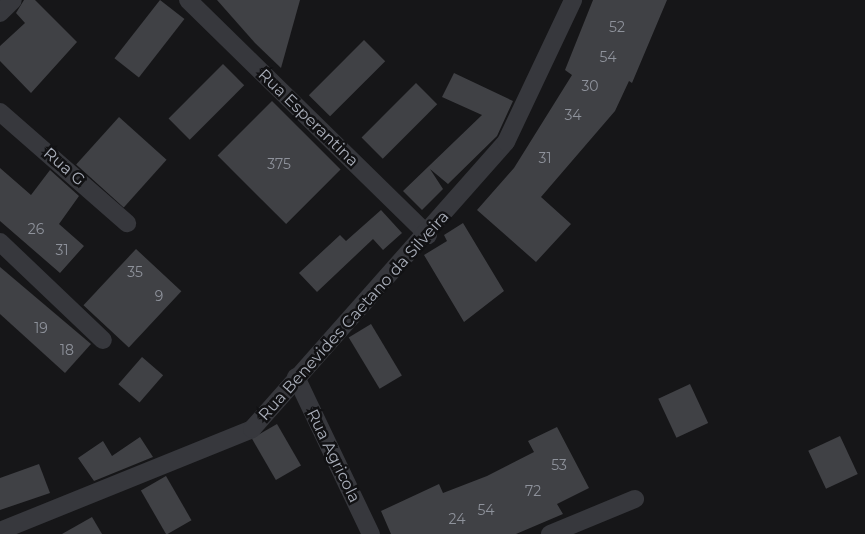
<!DOCTYPE html>
<style>
body{margin:0}
#map{position:relative;width:865px;height:534px;overflow:hidden;background:#161618;font-family:Montserrat,sans-serif}
div>[style]{position:absolute}
.building>*{inset:0;background:#404145;transform-origin:0 0}
.street>*{height:18px;margin:-9px;padding:0 9px;transform-origin:9px;border-radius:9px;background:#37383d}
span{translate:-50% -50%;white-space:nowrap;text-align:center;line-height:1.15;-webkit-text-stroke:5px #111113;paint-order:stroke}
.number-label{font-size:14px;color:#8e929b}
.number-label span{-webkit-text-stroke-width:0}
.street-label{font-size:16px;color:#a8adb8}
</style>
<div id="map">
<div class="building">
<i style="clip-path:polygon(24px 0,35px 0,77px 42px,31px 93px,0 61px,0 46px,25px 23px,16px 13px)"></i>
<i style="left:160px;top:0;width:31px;height:74px;rotate:38deg"></i>
<i style="clip-path:polygon(217px 0,300px 0,281px 68px,255px 43px)"></i>
<i style="clip-path:polygon(593px 0,667px 0,632px 83px,629px 81px,615px 111px,541px 197px,571px 224px,536px 262px,477px 210px,514px 168px,572px 75px,565px 70px)"></i>
<i style="left:364px;top:40px;width:30px;height:78px;rotate:45deg"></i>
<i style="left:223px;top:64px;width:30px;height:77px;rotate:45deg"></i>
<i style="clip-path:polygon(454px 73px,513px 101px,497px 136px,448px 184px,430px 169px,443px 189px,422px 210px,403px 191px,482px 115px,442px 97px)"></i>
<i style="left:416px;top:83px;width:30px;height:77px;rotate:45deg"></i>
<i style="left:272px;top:101px;width:97px;height:77px;rotate:45deg"></i>
<i style="left:119px;top:117px;width:64px;height:64px;rotate:42deg"></i>
<i style="clip-path:polygon(0 168px,31px 195px,50px 170px,79px 196px,59px 224px,84px 246px,60px 273px,0 221px)"></i>
<i style="clip-path:polygon(381px 210px,402px 233px,383px 250px,373px 239px,317px 292px,299px 273px,340px 235px,346px 241px)"></i>
<i style="clip-path:polygon(463px 223px,504px 291px,464px 322px,424px 255px,447px 241px,444px 235px)"></i>
<i style="left:136px;top:249px;width:62px;height:77px;rotate:43deg"></i>
<i style="clip-path:polygon(0 267px,91px 344px,65px 373px,0 314px)"></i>
<i style="left:371px;top:324px;width:60px;height:26px;rotate:59deg"></i>
<i style="left:142px;top:357px;width:28px;height:36px;rotate:41deg"></i>
<i style="left:690px;top:384px;width:43px;height:35px;rotate:65deg"></i>
<i style="left:277px;top:424px;width:48px;height:29px;rotate:60deg"></i>
<i style="clip-path:polygon(557px 427px,589px 488px,557px 504px,563px 514px,516px 534px,391px 534px,381px 511px,439px 484px,443px 493px,487px 476px,534px 452px,528px 441px)"></i>
<i style="left:840px;top:436px;width:42px;height:35px;rotate:65deg"></i>
<i style="clip-path:polygon(140px 437px,153px 457px,94px 481px,78px 458px,103px 441px,112px 456px)"></i>
<i style="clip-path:polygon(39px 464px,50px 493px,0 510px,0 478px)"></i>
<i style="left:166px;top:476px;width:51px;height:29px;rotate:60deg"></i>
<i style="clip-path:polygon(92px 517px,102px 534px,62px 534px)"></i>
</div>
<div class="street">
<i style="left:188px;top:0;width:336px;rotate:44.4deg"></i>
<i style="left:0;top:13px;width:18px;rotate:-45deg"></i>
<i style="left:0;top:112px;width:169px;rotate:41.2deg"></i>
<i style="left:0;top:242px;width:142px;rotate:43.6deg"></i>
<i style="left:296px;top:377px;width:174px;rotate:64.5deg"></i>
<i style="left:0;top:531px;width:272px;rotate:-22deg"></i>
<i style="left:252px;top:429px;width:383px;rotate:-48.5deg"></i>
<i style="left:506px;top:142px;width:157px;rotate:-64.7deg"></i>
<i style="left:550px;top:534px;width:92px;rotate:-22.4deg"></i>
</div>
<div class="number-label">
<span style="left:617px;top:27px">52</span>
<span style="left:608px;top:57px">54</span>
<span style="left:590px;top:86px">30</span>
<span style="left:573px;top:115px">34</span>
<span style="left:545px;top:158px">31</span>
<span style="left:279px;top:164px">375</span>
<span style="left:36px;top:229px">26</span>
<span style="left:62px;top:250px">31</span>
<span style="left:135px;top:272px">35</span>
<span style="left:159px;top:296px">9</span>
<span style="left:41px;top:328px">19</span>
<span style="left:67px;top:350px">18</span>
<span style="left:559px;top:465px">53</span>
<span style="left:533px;top:491px">72</span>
<span style="left:486px;top:510px">54</span>
<span style="left:457px;top:519px">24</span>
</div>
<div class="street-label">
<span style="left:308px;top:118px;rotate:44deg">Rua Esperantina</span>
<span style="left:64px;top:167px;rotate:41deg">Rua G</span>
<span style="left:354px;top:316px;rotate:-48deg">Rua Benevides Caetano da Silveira</span>
<span style="left:333px;top:456px;rotate:64deg">Rua Agricola</span>
</div>
</div>
